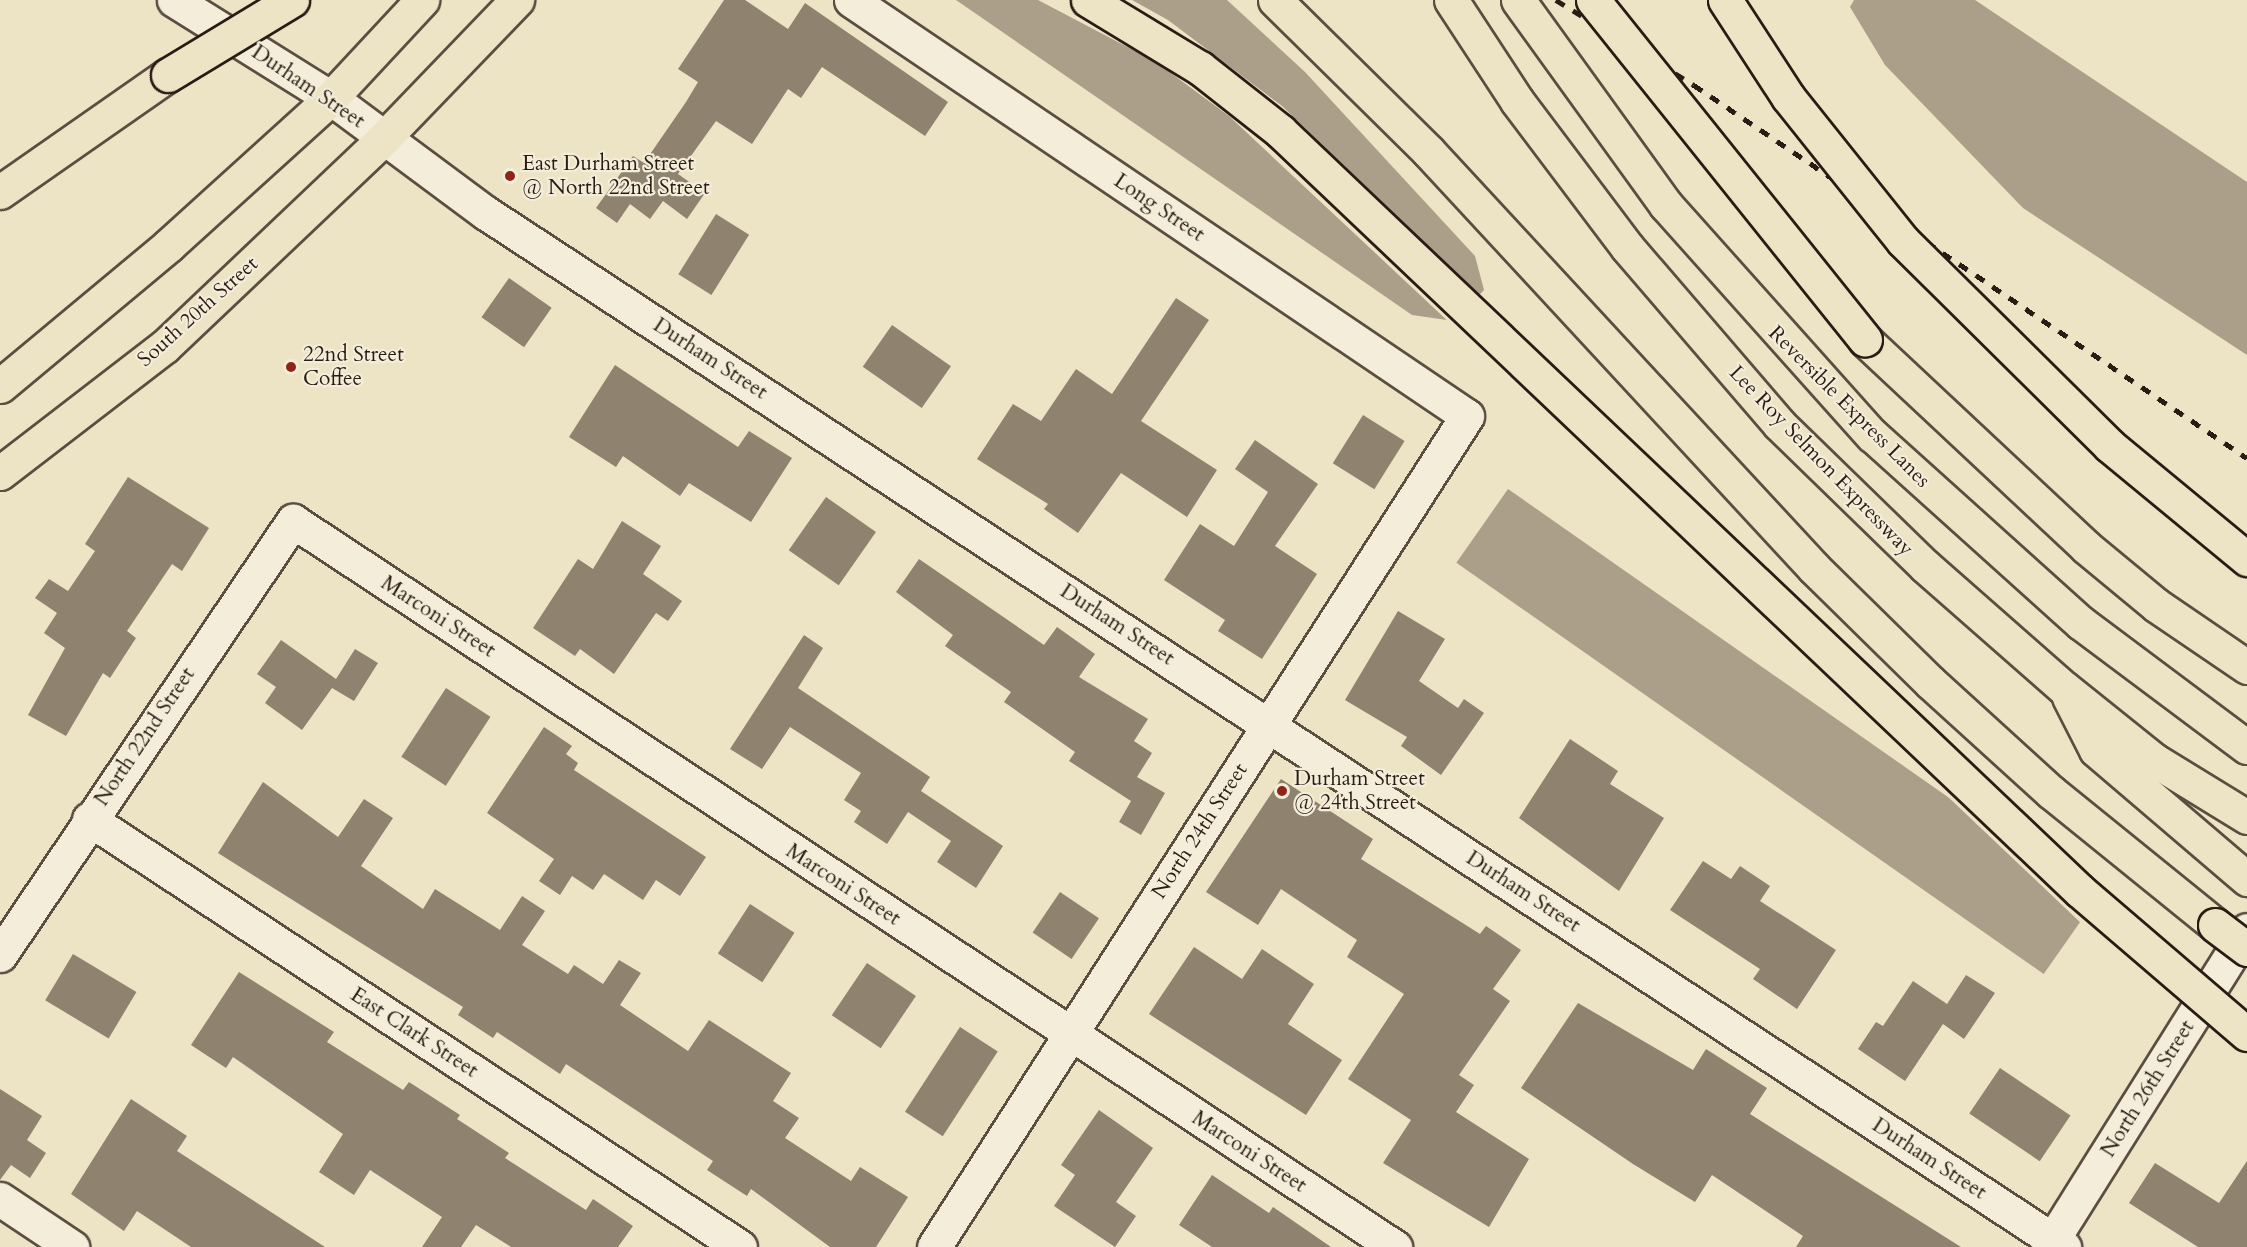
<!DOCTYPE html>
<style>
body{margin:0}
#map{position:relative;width:2247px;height:1247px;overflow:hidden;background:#ede3c5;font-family:Cardo,serif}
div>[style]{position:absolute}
.water>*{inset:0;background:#ab9f89;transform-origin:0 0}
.pier>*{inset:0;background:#ede3c5}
.building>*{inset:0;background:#8f8370;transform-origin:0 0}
.roads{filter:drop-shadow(2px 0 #5b4d40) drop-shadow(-2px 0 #5b4d40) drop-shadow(0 2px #5b4d40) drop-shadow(0 -2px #5b4d40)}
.minor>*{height:33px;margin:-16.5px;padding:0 16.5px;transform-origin:16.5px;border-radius:16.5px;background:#f3edd9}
.major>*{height:33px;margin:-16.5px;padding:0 16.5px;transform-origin:16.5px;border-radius:16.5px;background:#ede3c5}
.highway>*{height:33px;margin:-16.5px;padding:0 16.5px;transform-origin:16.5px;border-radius:16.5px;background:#ede3c5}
.rail>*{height:4.5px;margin-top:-2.25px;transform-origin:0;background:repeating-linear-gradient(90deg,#2a1b14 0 10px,transparent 0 20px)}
.bridges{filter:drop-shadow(2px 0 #2a1b14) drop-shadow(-2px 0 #2a1b14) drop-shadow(0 2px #2a1b14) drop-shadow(0 -2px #2a1b14)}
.highway-bridge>*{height:33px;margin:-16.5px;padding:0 16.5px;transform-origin:16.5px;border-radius:16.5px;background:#ede3c5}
.dots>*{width:16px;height:16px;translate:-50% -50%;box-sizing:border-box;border:3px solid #f3edd9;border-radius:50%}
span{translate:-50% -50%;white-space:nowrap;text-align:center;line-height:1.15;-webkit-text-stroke:4.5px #f3edd9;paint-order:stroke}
.street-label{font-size:21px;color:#2a1b14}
.poi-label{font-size:21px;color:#2a1b14}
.left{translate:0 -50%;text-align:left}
</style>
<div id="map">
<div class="water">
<i style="clip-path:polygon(956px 0,1227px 0,1305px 72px,1475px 256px,1484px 290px,1454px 321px,1412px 315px)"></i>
<i style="clip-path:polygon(1854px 0,1975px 0,2247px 182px,2247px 355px,2023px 208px,1885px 65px,1850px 7px)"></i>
<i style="left:1508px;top:489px;width:717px;height:90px;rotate:35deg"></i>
</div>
<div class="pier">
<i style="clip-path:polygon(1038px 0,1132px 0,1168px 20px,1282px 106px,1482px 297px,1451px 324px,1229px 116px,1156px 62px)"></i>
<i style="clip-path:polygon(1946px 795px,2096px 901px,2083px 925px)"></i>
</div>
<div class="building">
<i style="clip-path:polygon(724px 0,745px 0,788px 29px,805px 3px,948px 102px,925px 136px,822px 67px,801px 98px,788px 89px,752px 144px,716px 121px,678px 174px,705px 193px,687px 219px,663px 201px,650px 219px,630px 204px,617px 223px,596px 208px,633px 156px,644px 163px,686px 102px,698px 82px,678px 69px)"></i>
<i style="left:716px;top:214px;width:39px;height:71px;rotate:32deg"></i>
<i style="left:509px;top:278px;width:52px;height:48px;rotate:35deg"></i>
<i style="clip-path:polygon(1176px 298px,1209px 320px,1141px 421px,1217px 470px,1187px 517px,1121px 473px,1078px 533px,1044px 509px,1048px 504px,977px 459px,1013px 404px,1041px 421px,1076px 369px,1112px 394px)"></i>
<i style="left:892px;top:325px;width:72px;height:51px;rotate:35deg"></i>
<i style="clip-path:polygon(615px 365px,738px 447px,749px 431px,792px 458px,751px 522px,689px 483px,680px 496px,623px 456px,616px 467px,569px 437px)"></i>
<i style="left:1363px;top:415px;width:49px;height:57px;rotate:32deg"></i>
<i style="clip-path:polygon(1255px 440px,1318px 484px,1275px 546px,1317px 574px,1262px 659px,1218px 631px,1225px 620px,1164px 580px,1200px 524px,1234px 546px,1268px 492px,1235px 469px)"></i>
<i style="clip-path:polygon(128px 477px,209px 528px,182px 571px,172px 564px,127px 631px,136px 638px,110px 678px,103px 673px,66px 736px,28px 715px,65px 648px,44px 633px,57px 613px,35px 598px,49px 579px,68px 591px,95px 551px,85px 544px)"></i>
<i style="left:826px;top:497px;width:61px;height:65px;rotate:35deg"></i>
<i style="clip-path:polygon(622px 521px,661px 546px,643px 574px,682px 601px,668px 621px,656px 613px,614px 674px,580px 649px,575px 656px,533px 628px,578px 559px,593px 569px)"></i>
<i style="clip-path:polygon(919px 559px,1044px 645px,1057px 627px,1095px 654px,1079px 677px,1148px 719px,1134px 741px,1152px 753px,1137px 777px,1165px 793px,1141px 835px,1119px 822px,1131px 801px,1069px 761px,1075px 752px,1004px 702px,1011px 692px,945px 646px,953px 635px,896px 592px)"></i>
<i style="clip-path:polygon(1398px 611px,1445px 639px,1419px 681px,1458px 708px,1464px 699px,1484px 713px,1441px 775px,1401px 746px,1407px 737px,1345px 700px)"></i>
<i style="clip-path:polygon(804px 635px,823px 648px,798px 688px,930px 777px,921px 791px,1003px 846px,976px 888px,937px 862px,951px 841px,908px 812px,887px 844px,854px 822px,861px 811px,844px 800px,861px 773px,790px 727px,762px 769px,730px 749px)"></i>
<i style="clip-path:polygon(281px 640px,336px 679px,355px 649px,378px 663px,354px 701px,332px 688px,302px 730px,265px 703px,276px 687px,257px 674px)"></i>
<i style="left:446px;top:688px;width:53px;height:82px;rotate:33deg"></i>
<i style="clip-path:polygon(544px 727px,572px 746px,566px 754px,578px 763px,574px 770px,706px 857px,680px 896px,656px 880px,643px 900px,604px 874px,593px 890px,572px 876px,560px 895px,539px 881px,554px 859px,487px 813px)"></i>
<i style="clip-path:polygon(1570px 739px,1618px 771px,1610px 784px,1664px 818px,1619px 891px,1519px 818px)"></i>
<i style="clip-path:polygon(1281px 779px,1373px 839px,1361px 859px,1480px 934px,1486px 926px,1521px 950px,1493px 989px,1510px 1001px,1459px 1075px,1474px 1085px,1456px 1112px,1529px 1159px,1489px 1227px,1383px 1163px,1411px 1120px,1348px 1079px,1404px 994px,1347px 957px,1357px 940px,1281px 889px,1258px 925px,1206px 892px)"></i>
<i style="clip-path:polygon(263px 782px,338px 837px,364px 799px,393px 818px,361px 866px,423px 909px,435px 889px,500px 930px,522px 896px,545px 911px,522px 945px,568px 974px,574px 965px,603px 984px,619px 960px,641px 973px,620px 1005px,688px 1051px,709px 1020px,791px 1073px,773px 1101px,799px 1118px,785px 1138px,851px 1181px,860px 1167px,908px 1197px,876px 1247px,830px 1247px,751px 1189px,747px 1196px,707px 1170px,713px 1161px,566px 1064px,560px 1074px,497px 1032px,493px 1038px,458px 1015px,463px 1007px,218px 853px)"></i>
<i style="clip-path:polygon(1703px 861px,1731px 879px,1740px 866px,1770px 886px,1760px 901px,1836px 950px,1797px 1009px,1753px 979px,1760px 969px,1670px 910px)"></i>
<i style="left:1060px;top:892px;width:47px;height:49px;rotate:34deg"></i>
<i style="left:750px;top:904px;width:53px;height:59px;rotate:33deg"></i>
<i style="clip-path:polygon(1194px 947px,1242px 979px,1262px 949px,1314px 984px,1288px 1024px,1342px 1060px,1306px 1115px,1149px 1014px)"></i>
<i style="left:73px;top:954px;width:74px;height:54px;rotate:31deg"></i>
<i style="left:867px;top:963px;width:59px;height:63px;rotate:34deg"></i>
<i style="clip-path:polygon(239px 972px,334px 1032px,327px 1042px,403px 1090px,409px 1082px,460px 1115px,457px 1119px,509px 1153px,505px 1158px,586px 1210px,593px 1199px,633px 1226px,618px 1247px,511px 1247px,476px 1225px,461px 1247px,422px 1247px,442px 1217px,370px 1170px,354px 1195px,319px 1172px,343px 1134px,233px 1057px,226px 1068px,191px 1045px)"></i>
<i style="clip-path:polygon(1966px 975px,1995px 993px,1964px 1039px,1943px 1024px,1905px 1081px,1858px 1049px,1876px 1022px,1883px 1026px,1913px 981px,1947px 1004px)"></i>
<i style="clip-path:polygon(1578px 1003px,1693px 1070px,1706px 1049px,1767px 1088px,1750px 1114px,1961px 1247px,1796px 1247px,1803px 1236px,1712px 1175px,1695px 1202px,1633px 1164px,1521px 1088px)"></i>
<i style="left:960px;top:1027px;width:45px;height:101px;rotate:33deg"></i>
<i style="left:2000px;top:1068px;width:85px;height:55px;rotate:34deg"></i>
<i style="clip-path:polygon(0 1089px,42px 1116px,27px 1140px,46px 1153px,30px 1178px,11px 1165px,0 1180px)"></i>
<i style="clip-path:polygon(131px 1099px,187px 1136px,177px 1151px,325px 1247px,191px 1247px,137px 1211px,124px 1231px,71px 1194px)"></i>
<i style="clip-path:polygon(1099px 1110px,1153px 1148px,1116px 1202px,1136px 1216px,1115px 1247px,1054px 1206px,1075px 1175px,1061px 1165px)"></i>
<i style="clip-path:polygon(2247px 1161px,2247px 1247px,2198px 1247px,2129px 1203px,2155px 1163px,2219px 1203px)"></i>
<i style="clip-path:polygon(1212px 1175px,1269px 1213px,1273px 1207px,1331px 1247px,1212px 1247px,1179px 1225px)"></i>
</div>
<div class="roads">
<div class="minor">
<i style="left:174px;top:0;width:185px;rotate:32deg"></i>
<i style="left:331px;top:98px;width:193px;rotate:36.6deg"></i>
<i style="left:486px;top:213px;width:1887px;rotate:33.24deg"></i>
<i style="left:851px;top:0;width:743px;rotate:34.03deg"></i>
<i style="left:1467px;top:416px;width:987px;rotate:122.68deg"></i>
<i style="left:89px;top:819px;width:779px;rotate:33.32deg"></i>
<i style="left:0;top:955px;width:524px;rotate:-55.98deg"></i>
<i style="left:293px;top:521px;width:1320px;rotate:33.38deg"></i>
<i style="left:0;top:1199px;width:87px;rotate:33.7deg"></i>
<i style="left:2048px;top:1247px;width:374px;rotate:-57.9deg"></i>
</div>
<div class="major">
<i style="left:0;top:386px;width:220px;rotate:-39.8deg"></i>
<i style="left:169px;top:245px;width:219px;rotate:-42.2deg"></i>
<i style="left:331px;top:98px;width:134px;rotate:-47.1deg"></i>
<i style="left:0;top:473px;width:208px;rotate:-37.6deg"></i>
<i style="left:165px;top:346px;width:302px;rotate:-43.5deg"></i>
<i style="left:384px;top:138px;width:192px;rotate:-46.1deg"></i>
</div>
<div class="highway">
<i style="left:1275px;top:0;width:215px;rotate:44.6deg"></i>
<i style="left:1428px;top:151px;width:568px;rotate:47.21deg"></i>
<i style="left:1814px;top:568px;width:163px;rotate:44.5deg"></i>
<i style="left:1930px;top:682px;width:164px;rotate:42.3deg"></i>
<i style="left:2051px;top:792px;width:211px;rotate:39deg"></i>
<i style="left:1451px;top:0;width:121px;rotate:56.8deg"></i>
<i style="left:1517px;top:101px;width:183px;rotate:53deg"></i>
<i style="left:1627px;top:247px;width:233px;rotate:49.3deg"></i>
<i style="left:1779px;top:424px;width:204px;rotate:44.2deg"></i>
<i style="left:1925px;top:566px;width:185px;rotate:41.3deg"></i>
<i style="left:2064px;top:688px;width:115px;rotate:38.7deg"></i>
<i style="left:2154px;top:760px;width:109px;rotate:31.5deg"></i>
<i style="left:1518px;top:0;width:253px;rotate:54.2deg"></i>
<i style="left:1666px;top:205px;width:309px;rotate:48.2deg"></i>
<i style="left:1872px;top:435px;width:281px;rotate:42deg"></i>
<i style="left:2081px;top:623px;width:207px;rotate:36.8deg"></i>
<i style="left:0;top:192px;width:205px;rotate:-34.9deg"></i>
<i style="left:1865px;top:340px;width:303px;rotate:43.1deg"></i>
<i style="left:2086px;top:547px;width:91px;rotate:39.6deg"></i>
<i style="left:2156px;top:605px;width:110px;rotate:34.3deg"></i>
<i style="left:2069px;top:697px;width:59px;rotate:63deg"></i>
<i style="left:2096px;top:750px;width:199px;rotate:40.5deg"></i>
</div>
</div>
<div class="rail">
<i style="left:1556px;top:0;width:162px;rotate:31.6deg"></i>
<i style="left:1694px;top:85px;width:667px;rotate:34deg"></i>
</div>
<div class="bridges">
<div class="highway-bridge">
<i style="left:1088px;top:0;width:131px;rotate:31.3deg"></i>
<i style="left:1200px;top:68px;width:102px;rotate:38.2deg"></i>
<i style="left:1280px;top:131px;width:1103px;rotate:43.53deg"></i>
<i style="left:2080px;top:891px;width:220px;rotate:40.6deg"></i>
<i style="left:1593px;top:0;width:435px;rotate:51.3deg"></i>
<i style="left:1725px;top:0;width:116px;rotate:57deg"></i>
<i style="left:1788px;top:97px;width:184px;rotate:51.4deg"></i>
<i style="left:1903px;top:241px;width:291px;rotate:44.7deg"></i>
<i style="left:2110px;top:446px;width:178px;rotate:39.5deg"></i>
<i style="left:168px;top:75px;width:145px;rotate:-31.2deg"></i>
<i style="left:2215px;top:925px;width:40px;rotate:37deg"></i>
</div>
</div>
<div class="dots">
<i style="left:510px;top:176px;background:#8f2418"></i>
<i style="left:291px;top:367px;background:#8f2418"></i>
<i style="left:1282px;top:791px;background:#8f2418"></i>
</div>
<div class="street-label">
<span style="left:308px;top:87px;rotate:34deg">Durham Street</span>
<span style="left:1159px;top:208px;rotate:34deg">Long Street</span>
<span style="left:198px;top:312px;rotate:-42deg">South 20th Street</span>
<span style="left:710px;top:359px;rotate:33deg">Durham Street</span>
<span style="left:1849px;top:407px;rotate:45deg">Reversible Express Lanes</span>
<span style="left:1821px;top:461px;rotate:46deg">Lee Roy Selmon Expressway</span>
<span style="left:438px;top:617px;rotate:33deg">Marconi Street</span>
<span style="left:1117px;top:625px;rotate:33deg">Durham Street</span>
<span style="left:145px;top:737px;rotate:-56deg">North 22nd Street</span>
<span style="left:1200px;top:831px;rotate:-57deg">North 24th Street</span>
<span style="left:843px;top:885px;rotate:33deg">Marconi Street</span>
<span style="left:1523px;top:892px;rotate:33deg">Durham Street</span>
<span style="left:414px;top:1033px;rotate:33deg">East Clark Street</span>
<span style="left:2148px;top:1089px;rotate:-58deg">North 26th Street</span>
<span style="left:1249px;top:1152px;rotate:33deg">Marconi Street</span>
<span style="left:1929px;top:1159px;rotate:33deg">Durham Street</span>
</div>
<div class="poi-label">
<span class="left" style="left:522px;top:176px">East Durham Street<br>@ North 22nd Street</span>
<span class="left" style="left:303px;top:367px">22nd Street<br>Coffee</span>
<span class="left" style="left:1294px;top:791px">Durham Street<br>@ 24th Street</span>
</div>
</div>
